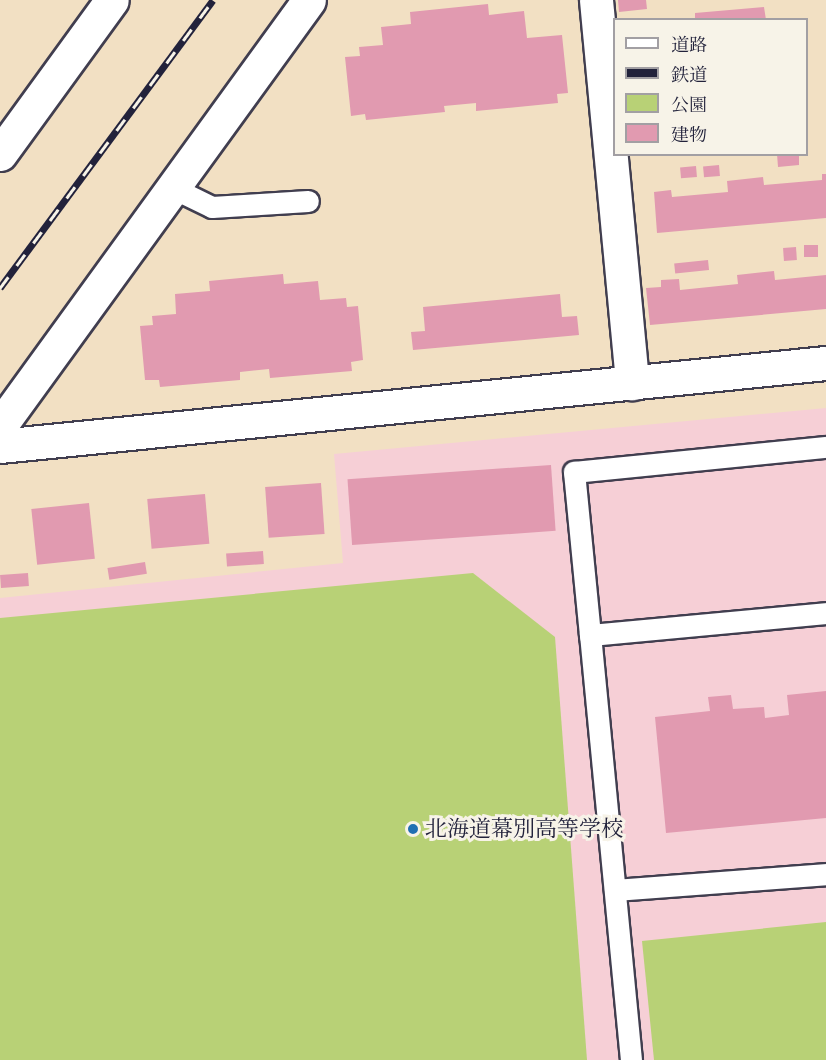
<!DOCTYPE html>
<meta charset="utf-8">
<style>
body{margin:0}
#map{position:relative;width:826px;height:1060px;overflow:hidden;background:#f2e0c3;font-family:"EB Garamond","Noto Serif JP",serif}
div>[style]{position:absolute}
.built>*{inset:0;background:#f6cfd6}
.green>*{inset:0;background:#b8d176}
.building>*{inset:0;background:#e19ab0;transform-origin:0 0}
.roads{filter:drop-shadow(2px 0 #413e4f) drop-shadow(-2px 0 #413e4f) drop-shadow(0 2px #413e4f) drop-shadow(0 -2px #413e4f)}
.service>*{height:21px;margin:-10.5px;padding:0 10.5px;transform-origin:10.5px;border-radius:10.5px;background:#fff}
.minor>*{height:33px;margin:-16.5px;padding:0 16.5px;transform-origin:16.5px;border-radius:16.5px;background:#fff}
.rail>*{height:7px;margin-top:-3.5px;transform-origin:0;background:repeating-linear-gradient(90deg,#f7f3e8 0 14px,#22223b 0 28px);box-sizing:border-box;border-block:2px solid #22223b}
.dots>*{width:16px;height:16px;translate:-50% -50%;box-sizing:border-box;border:3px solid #f7f3e8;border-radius:50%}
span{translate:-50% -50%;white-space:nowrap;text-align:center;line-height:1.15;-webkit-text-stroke:6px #f7f3e8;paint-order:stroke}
.poi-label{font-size:22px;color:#22223b}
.left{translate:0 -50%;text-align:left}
.legend{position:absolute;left:613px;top:18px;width:195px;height:138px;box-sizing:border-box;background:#f7f3e8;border:2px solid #a29fa3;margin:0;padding:8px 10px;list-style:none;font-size:18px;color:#22223b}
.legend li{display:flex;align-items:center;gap:12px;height:30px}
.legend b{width:30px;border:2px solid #a29fa3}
</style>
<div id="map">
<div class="built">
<i style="clip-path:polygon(826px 408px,826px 1060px,0 1060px,0 598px,343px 563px,334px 454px)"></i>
</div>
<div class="green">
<i style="clip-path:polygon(473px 573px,555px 637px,587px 1060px,0 1060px,0 618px)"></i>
<i style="clip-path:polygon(826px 922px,826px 1060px,654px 1060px,642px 941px)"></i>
</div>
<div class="building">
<i style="clip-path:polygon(618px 0,646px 0,647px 9px,619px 12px)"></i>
<i style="clip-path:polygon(488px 4px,489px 15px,524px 11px,527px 38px,562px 35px,568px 93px,557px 94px,558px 103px,476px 111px,476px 103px,444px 106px,445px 112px,366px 120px,365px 114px,351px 116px,345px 57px,360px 56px,359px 47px,383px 45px,381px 27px,411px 24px,410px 12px)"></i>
<i style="clip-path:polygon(764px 7px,766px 20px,695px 20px,695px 13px)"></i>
<i style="clip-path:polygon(777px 154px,799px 154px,799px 165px,778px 167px)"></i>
<i style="left:719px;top:165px;width:11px;height:16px;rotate:85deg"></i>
<i style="left:696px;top:166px;width:11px;height:16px;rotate:85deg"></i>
<i style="clip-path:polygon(822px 174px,826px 174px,826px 218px,657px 233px,654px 192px,671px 190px,672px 197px,728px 192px,727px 181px,763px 177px,764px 185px,822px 180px)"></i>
<i style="left:804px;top:245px;width:14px;height:12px"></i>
<i style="left:796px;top:247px;width:13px;height:13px;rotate:86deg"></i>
<i style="left:708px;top:260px;width:10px;height:34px;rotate:84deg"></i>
<i style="clip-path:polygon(774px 271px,775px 280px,826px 275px,826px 309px,650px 325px,646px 288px,661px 287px,661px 280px,679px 279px,680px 290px,738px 284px,737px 275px)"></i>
<i style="clip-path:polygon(283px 274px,284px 284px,318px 281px,320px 300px,346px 298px,347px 307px,358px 306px,363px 360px,351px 362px,352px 371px,270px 378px,269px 369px,240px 372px,240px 380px,160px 387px,159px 380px,145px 380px,140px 326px,153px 325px,152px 316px,176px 314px,175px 294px,210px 291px,209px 281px)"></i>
<i style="clip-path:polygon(560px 294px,562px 317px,577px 316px,579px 335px,413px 350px,411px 332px,425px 331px,423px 307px)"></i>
<i style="left:551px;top:465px;width:66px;height:204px;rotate:86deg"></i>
<i style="left:321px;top:483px;width:51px;height:56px;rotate:86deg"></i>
<i style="left:205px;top:494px;width:50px;height:58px;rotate:85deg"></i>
<i style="left:89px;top:503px;width:56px;height:58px;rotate:84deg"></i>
<i style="left:263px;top:551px;width:13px;height:37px;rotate:86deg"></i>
<i style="left:145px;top:562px;width:12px;height:38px;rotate:81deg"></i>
<i style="left:28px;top:573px;width:13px;height:28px;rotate:86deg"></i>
<i style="clip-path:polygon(826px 691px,826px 818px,666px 833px,655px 717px,710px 711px,708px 697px,731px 695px,733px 709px,764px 707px,765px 718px,789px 715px,787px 695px)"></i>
</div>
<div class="roads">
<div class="service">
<i style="left:173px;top:188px;width:43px;rotate:26deg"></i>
<i style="left:212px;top:207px;width:96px;rotate:-3.6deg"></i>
<i style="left:590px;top:635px;width:164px;rotate:-95.6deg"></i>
<i style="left:574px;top:472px;width:253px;rotate:-5.7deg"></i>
<i style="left:615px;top:890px;width:212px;rotate:-4.3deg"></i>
<i style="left:631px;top:1060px;width:427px;rotate:-95.5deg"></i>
<i style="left:590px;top:635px;width:237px;rotate:-5.3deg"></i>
</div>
<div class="minor">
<i style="left:596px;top:0;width:385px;rotate:84.6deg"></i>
<i style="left:0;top:154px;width:190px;rotate:-54deg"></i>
<i style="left:0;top:426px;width:526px;rotate:-54.04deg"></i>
<i style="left:0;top:446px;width:830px;rotate:-5.74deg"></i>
</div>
</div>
<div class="rail">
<i style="left:0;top:288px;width:358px;rotate:-53.5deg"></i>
</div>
<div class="dots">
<i style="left:413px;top:829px;background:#1f6fb2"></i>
</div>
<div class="poi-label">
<span class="left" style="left:425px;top:829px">北海道幕別高等学校</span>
</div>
<ul class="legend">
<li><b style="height:8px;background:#fff"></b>道路</li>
<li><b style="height:8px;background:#22223b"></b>鉄道</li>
<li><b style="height:16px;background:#b8d176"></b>公園</li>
<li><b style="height:16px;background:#e19ab0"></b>建物</li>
</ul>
</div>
